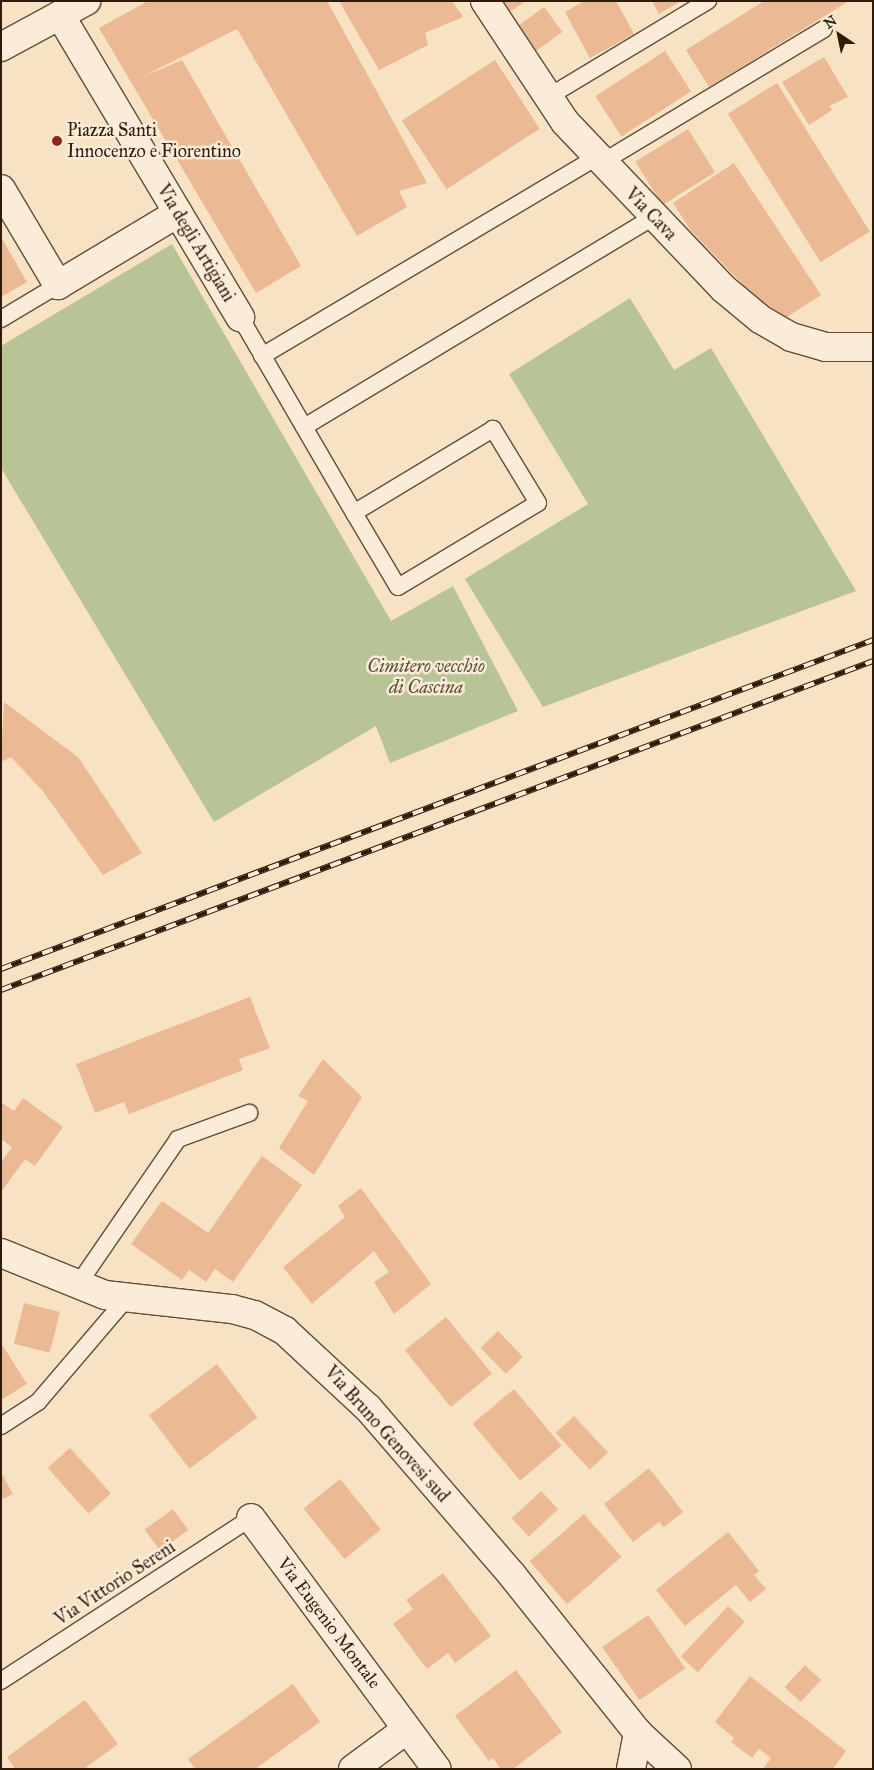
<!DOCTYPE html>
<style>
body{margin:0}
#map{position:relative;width:874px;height:1770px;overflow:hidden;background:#f7e2c3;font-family:"IM FELL Great Primer",serif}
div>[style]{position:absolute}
.green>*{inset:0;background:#b9c496}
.building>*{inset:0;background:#ebb993;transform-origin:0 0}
.roads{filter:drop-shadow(1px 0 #624d38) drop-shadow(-1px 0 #624d38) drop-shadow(0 1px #624d38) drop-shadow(0 -1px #624d38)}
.lane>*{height:16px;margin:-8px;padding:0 8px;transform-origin:8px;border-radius:8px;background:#faecd8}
.street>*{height:28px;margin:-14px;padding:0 14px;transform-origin:14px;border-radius:14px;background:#faecd8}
.rail>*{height:5.5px;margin-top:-2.75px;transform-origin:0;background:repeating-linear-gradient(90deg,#faecd8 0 11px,#301b0a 0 22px);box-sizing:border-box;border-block:1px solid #301b0a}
.dots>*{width:14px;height:14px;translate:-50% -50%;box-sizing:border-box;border:2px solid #faecd8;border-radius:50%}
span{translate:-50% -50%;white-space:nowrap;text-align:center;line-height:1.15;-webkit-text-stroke:5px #faecd8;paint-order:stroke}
.poi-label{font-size:18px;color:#301b0a}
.left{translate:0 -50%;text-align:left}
.street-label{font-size:18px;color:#301b0a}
.park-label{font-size:18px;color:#594e34;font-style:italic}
.frame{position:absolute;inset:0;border:2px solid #301b0a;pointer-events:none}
.north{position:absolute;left:814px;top:10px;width:50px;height:50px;-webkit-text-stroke:4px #faecd8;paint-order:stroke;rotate:326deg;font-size:14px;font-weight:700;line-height:20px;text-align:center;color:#301b0a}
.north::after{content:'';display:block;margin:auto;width:18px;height:22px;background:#301b0a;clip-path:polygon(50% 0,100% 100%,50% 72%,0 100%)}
</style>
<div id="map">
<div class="green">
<i style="clip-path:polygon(172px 244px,391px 621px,453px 586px,518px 711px,390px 763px,376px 726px,214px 822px,1px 468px,1px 346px)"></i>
<i style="clip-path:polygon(630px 298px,674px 370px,711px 348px,856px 591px,543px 707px,465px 579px,588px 504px,509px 374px)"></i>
</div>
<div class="building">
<i style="clip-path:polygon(148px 1px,327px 1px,427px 183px,399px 191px,407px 207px,357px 236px,237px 29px,140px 78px,182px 60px,301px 266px,256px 293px,99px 28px)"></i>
<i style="clip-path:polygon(339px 1px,452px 1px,463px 17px,425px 33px,428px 45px,379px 70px)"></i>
<i style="clip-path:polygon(497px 1px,526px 1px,505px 15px)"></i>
<i style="clip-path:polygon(584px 1px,616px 1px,634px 34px,590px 58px,565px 12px)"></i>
<i style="clip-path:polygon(652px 1px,681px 1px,659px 14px)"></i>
<i style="clip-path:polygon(764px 1px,849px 1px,709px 87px,686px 50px)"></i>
<i style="left:544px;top:7px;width:31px;height:34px;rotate:54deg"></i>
<i style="left:665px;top:51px;width:48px;height:83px;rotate:57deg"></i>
<i style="clip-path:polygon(824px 57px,848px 97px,829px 106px,832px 110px,809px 125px,782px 82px)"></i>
<i style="left:495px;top:60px;width:82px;height:111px;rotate:57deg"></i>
<i style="left:777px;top:83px;width:175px;height:58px;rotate:58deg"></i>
<i style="left:688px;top:129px;width:51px;height:62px;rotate:58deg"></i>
<i style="clip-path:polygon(734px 163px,821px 295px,787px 317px,755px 297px,691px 231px,673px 203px)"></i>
<i style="clip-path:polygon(1px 237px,27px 282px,1px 297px)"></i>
<i style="clip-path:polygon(4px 702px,78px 757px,142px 853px,103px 875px,42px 790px,11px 757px,1px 762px)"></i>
<i style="clip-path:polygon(250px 997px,270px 1048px,239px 1059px,243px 1070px,129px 1114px,124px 1102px,95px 1113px,76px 1064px)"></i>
<i style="clip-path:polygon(323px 1059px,362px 1097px,314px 1175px,279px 1148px,308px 1101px,298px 1096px)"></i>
<i style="clip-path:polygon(23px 1098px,63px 1127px,35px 1166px,25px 1159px,1px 1192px,1px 1162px,12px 1147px,1px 1139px,1px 1102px,14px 1111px)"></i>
<i style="clip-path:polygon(262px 1156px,302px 1185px,233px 1282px,215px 1269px,206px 1282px,189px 1270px,182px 1280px,131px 1244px,162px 1201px,208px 1233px)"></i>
<i style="clip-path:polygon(361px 1188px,431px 1284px,394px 1314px,374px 1282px,389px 1272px,374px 1251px,312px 1304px,283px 1267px,345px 1217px,338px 1206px)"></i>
<i style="left:24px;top:1303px;width:37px;height:42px;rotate:14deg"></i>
<i style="left:446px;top:1317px;width:73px;height:53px;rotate:51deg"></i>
<i style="left:498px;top:1331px;width:36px;height:24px;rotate:46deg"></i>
<i style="clip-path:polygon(1px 1343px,27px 1384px,1px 1400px)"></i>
<i style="left:217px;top:1364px;width:67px;height:85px;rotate:53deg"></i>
<i style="left:514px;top:1389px;width:74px;height:54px;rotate:50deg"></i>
<i style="left:574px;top:1416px;width:50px;height:25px;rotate:47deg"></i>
<i style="left:70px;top:1448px;width:61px;height:30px;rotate:48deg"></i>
<i style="clip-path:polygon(649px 1468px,683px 1512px,664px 1527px,659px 1522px,633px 1542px,604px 1504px)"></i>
<i style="clip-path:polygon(1px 1472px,13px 1494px,1px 1500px)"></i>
<i style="left:340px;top:1479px;width:65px;height:47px;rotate:51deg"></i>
<i style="left:541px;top:1491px;width:25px;height:40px;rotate:47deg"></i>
<i style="left:173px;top:1509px;width:26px;height:35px;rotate:54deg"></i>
<i style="left:584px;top:1514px;width:57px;height:72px;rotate:49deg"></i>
<i style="clip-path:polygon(728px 1532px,759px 1571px,754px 1575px,766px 1589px,750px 1602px,736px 1585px,685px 1626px,656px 1590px)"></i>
<i style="clip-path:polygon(443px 1573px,491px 1636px,455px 1663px,448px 1653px,427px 1669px,393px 1624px,413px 1609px,406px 1600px)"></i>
<i style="left:728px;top:1606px;width:23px;height:69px;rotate:43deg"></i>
<i style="left:648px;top:1615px;width:65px;height:56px;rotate:55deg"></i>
<i style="left:805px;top:1665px;width:22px;height:30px;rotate:43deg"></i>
<i style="clip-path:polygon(516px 1670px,562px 1732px,513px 1769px,501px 1769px,493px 1758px,489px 1761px,455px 1716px)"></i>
<i style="clip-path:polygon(750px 1676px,846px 1751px,833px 1769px,763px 1769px,771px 1758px,759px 1749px,752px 1758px,731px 1742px,734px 1738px,715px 1722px)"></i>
<i style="clip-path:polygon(293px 1684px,320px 1722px,255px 1769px,195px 1769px,188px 1759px)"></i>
<i style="clip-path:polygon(85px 1700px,118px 1744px,84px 1769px,15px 1769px,7px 1757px)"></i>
</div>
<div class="roads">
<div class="lane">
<i style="left:548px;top:97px;width:187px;rotate:-31deg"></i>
<i style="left:601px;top:163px;width:260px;rotate:-31deg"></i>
<i style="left:240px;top:317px;width:227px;rotate:59.8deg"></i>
<i style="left:354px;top:513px;width:86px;rotate:59.3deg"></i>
<i style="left:398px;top:587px;width:163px;rotate:-31deg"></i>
<i style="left:538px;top:503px;width:87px;rotate:-121.3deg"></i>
<i style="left:493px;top:429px;width:162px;rotate:148.9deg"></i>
<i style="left:1px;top:319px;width:66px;rotate:-30.8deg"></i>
<i style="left:262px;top:356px;width:387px;rotate:-30.7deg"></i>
<i style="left:304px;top:427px;width:407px;rotate:-31deg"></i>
<i style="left:77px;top:1286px;width:178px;rotate:-55.5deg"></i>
<i style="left:178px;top:1139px;width:76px;rotate:-20.1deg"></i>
<i style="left:1px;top:1426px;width:44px;rotate:-33deg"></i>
<i style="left:38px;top:1402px;width:135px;rotate:-49.5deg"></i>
<i style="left:1px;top:1681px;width:298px;rotate:-33.1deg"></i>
</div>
<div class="street">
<i style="left:485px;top:1px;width:145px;rotate:56.5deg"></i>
<i style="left:565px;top:122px;width:231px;rotate:46.4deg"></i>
<i style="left:724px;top:289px;width:47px;rotate:39.8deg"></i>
<i style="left:760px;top:319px;width:36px;rotate:30deg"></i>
<i style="left:791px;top:337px;width:36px;rotate:16deg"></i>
<i style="left:826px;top:347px;width:47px"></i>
<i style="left:60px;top:15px;width:352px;rotate:59.2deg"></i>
<i style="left:1px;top:47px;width:97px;rotate:-28.4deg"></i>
<i style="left:1px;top:189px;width:112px;rotate:59.3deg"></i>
<i style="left:58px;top:285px;width:140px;rotate:-31deg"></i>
<i style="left:1px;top:1253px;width:112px;rotate:22deg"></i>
<i style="left:105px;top:1295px;width:128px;rotate:6.3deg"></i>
<i style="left:232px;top:1309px;width:24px;rotate:15deg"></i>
<i style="left:255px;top:1315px;width:34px;rotate:28deg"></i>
<i style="left:285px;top:1331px;width:113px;rotate:42.9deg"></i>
<i style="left:368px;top:1408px;width:221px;rotate:49.2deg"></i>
<i style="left:512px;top:1575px;width:202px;rotate:51.4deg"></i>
<i style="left:638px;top:1733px;width:53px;rotate:42.7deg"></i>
<i style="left:251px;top:1518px;width:312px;rotate:53.5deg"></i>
<i style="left:353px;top:1769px;width:67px;rotate:-36.5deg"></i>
<i style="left:631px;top:1769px;width:37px;rotate:-79deg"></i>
</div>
</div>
<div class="rail">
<i style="left:1px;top:969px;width:932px;rotate:-20.67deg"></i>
<i style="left:1px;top:990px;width:932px;rotate:-20.67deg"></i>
</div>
<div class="dots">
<i style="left:57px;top:141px;background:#8f2418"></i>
</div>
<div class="poi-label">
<span class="left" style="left:67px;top:141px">Piazza Santi<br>Innocenzo e Fiorentino</span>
</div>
<div class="street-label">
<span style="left:651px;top:214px;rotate:46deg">Via Cava</span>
<span style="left:196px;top:243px;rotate:59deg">Via degli Artigiani</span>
<span style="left:387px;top:1434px;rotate:48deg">Via Bruno Genovesi sud</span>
<span style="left:115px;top:1583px;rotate:-33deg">Via Vittorio Sereni</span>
<span style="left:329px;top:1623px;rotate:53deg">Via Eugenio Montale</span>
</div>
<div class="park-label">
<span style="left:426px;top:677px">Cimitero vecchio<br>di Cascina</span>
</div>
<div class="frame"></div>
<div class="north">N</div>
</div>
